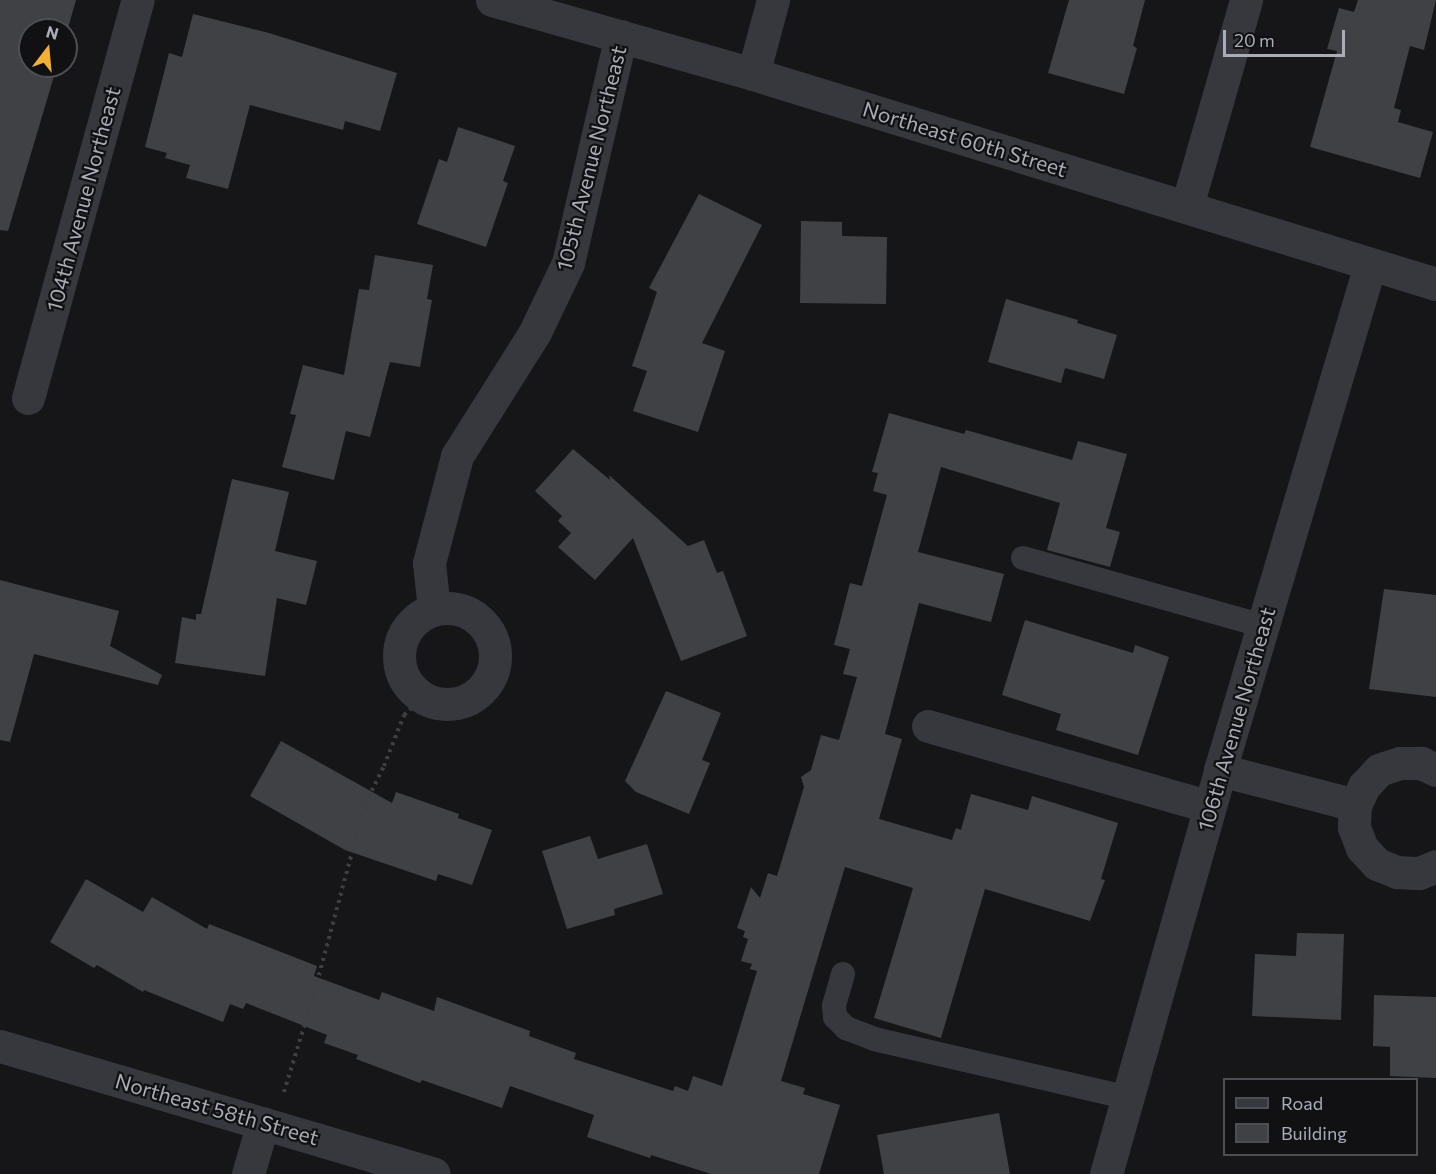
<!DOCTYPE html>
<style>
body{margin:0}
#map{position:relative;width:1436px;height:1174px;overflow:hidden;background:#161618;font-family:Commissioner,sans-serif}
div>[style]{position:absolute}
.building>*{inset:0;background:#404145}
.path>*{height:4px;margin-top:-2px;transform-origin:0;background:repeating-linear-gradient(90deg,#3d3f44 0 3px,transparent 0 7.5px)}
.lane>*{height:24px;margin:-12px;padding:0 12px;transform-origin:12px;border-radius:12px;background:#37383d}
.street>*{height:33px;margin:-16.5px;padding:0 16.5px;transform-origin:16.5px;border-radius:16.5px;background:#37383d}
.street>.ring{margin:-16.5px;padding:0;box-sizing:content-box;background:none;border:33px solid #37383d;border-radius:50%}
span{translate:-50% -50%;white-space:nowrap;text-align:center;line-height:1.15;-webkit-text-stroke:4.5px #111113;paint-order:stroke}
.street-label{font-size:21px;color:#a8adb8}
.legend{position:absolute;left:1223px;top:1078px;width:195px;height:78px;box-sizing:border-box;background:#111113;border:2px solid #4d4f55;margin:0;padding:8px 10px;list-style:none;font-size:18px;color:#a8adb8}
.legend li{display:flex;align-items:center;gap:12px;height:30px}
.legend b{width:30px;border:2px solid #4d4f55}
.north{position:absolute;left:18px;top:18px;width:60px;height:60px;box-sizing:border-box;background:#111113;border:2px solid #4d4f55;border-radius:50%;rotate:16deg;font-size:16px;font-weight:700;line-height:24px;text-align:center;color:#a8adb8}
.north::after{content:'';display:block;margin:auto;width:21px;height:27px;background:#f2b134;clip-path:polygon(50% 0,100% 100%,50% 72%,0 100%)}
.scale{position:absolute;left:1223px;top:30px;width:122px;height:27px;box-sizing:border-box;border:3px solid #a8adb8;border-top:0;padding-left:8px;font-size:18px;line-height:21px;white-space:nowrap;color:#a8adb8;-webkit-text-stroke:4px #111113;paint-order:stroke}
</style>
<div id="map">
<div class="building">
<i style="clip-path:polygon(0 0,76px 0,66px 35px,66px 30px,30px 30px,30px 66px,57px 66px,8px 231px,0 230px)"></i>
<i style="clip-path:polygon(1069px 0,1145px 0,1133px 46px,1137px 48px,1124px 94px,1048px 73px)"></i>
<i style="clip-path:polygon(1358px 0,1436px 0,1424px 50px,1410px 46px,1394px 108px,1401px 110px,1398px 122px,1433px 132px,1420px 178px,1310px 147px,1337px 51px,1327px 49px,1339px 8px,1354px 12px)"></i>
<i style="clip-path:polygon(193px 14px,269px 33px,397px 73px,380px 131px,345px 121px,343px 130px,250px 105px,228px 189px,186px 178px,190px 165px,165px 158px,167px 153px,145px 147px,169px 53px,182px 57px)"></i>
<i style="clip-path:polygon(458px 127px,515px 146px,503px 181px,508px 183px,486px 247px,417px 224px,439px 159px,447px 162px)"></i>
<i style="clip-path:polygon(699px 194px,762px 225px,702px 343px,725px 351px,698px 432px,633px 411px,647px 371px,632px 366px,657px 292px,649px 288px)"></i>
<i style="clip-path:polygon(801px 221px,842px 222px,842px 236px,887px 237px,886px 304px,800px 303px)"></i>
<i style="clip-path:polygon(375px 255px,433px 265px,427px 299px,432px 300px,420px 367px,390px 362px,370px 437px,346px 431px,334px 480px,282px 467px,296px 415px,290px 414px,303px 365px,344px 375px,359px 289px,369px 290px)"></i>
<i style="clip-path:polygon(1006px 299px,1078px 320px,1077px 323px,1117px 335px,1104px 379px,1065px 368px,1061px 383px,988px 362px)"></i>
<i style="clip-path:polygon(889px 413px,964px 434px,966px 430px,1072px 460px,1078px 441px,1127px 454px,1106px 528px,1120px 532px,1110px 567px,1047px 550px,1060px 503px,941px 467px,918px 552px,1004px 574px,991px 622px,919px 603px,885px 734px,902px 739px,879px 819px,952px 840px,956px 828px,961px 830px,971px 794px,1028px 810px,1032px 796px,1118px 823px,1101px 879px,1105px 880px,1090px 921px,985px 889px,941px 1038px,874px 1018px,913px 888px,845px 867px,781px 1081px,805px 1088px,803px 1094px,840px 1105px,819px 1174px,711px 1174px,651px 1155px,650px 1158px,587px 1137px,594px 1115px,510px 1086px,502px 1108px,422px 1080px,420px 1083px,356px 1059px,358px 1055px,324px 1043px,327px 1035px,246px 1003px,243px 1009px,230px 1004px,223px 1022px,144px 990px,143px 992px,97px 965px,94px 968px,50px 942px,86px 879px,143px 912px,152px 897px,207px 929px,209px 924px,317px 966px,314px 976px,379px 1000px,382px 992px,434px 1011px,437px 997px,530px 1031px,529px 1036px,576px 1053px,574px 1059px,673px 1091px,675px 1086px,688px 1091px,693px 1076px,722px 1086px,757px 971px,750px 969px,752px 964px,741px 961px,748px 939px,743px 937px,745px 931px,737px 928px,751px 887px,760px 898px,768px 873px,777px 876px,804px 787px,801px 777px,811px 770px,821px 735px,839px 740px,857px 677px,843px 674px,850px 649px,834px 645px,850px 583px,862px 586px,887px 495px,873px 491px,878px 473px,872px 472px)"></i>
<i style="clip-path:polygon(573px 449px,610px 480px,609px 475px,688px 546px,704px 540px,717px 573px,723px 571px,747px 636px,681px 661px,633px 538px,595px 580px,558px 547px,571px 533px,558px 521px,562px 516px,535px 491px)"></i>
<i style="clip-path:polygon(232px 479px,289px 492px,275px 551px,317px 561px,306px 605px,277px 598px,265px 676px,175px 663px,182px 617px,196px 620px,196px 614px,201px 614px)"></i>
<i style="clip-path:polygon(0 580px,119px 611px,110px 646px,162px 675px,158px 685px,34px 654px,10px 742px,0 740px)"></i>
<i style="clip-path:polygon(1384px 589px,1436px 595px,1436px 697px,1369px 689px)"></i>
<i style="clip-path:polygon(1025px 620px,1133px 653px,1135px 645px,1169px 657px,1138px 755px,1056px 730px,1061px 714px,1002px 695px)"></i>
<i style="clip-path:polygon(666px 691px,721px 713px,702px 760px,710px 763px,689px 814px,636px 792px,625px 781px)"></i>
<i style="clip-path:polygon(281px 741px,392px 803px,396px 792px,459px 814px,458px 818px,492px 830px,472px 885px,438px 874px,436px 881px,345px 850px,250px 796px)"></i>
<i style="clip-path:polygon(590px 836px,598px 859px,647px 844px,663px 894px,614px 909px,615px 915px,567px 929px,542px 851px)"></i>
<i style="clip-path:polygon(1297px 933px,1344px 934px,1341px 1020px,1252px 1016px,1255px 954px,1296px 956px)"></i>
<i style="clip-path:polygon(1374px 995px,1436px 997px,1436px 1078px,1390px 1076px,1390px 1047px,1373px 1046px)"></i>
<i style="clip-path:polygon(999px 1113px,1010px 1174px,884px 1174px,877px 1135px)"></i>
</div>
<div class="path">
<i style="left:284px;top:1092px;width:99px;rotate:-73deg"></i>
<i style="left:313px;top:997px;width:200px;rotate:-74.9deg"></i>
<i style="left:365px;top:804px;width:42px;rotate:-63.4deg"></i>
<i style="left:384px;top:766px;width:55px;rotate:-68.6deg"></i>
<i style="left:404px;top:715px;width:25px;rotate:-42deg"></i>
</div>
<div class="lane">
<i style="left:1023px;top:558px;width:249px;rotate:15.8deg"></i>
<i style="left:843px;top:974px;width:33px;rotate:106deg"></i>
<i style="left:834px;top:1006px;width:11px;rotate:85deg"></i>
<i style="left:835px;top:1017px;width:16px;rotate:45deg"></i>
<i style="left:846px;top:1028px;width:30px;rotate:21deg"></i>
<i style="left:874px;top:1039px;width:262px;rotate:13deg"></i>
</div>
<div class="street">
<i style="left:492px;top:0;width:271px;rotate:15.8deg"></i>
<i style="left:753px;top:74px;width:715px;rotate:17.09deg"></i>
<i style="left:753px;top:74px;width:77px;rotate:-74.9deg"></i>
<i style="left:1187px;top:206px;width:214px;rotate:-74deg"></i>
<i style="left:28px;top:398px;width:413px;rotate:-74.6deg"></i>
<i class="ring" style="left:399px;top:608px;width:63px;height:63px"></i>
<i style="left:434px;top:609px;width:46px;rotate:-96.2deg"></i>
<i style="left:429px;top:563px;width:111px;rotate:-75.3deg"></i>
<i style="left:457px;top:456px;width:146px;rotate:-57.8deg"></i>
<i style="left:535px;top:332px;width:76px;rotate:-64.4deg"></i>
<i style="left:568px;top:263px;width:233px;rotate:-76.9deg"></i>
<i style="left:928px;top:726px;width:293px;rotate:16deg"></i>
<i style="left:1220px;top:770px;width:139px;rotate:14.5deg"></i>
<i style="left:1436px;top:770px;width:17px;rotate:-155deg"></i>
<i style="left:1421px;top:763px;width:21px;rotate:180deg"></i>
<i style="left:1400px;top:763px;width:22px;rotate:162deg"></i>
<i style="left:1379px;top:770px;width:22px;rotate:133deg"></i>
<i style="left:1364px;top:786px;width:21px;rotate:115deg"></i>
<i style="left:1355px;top:805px;width:22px;rotate:93deg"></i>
<i style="left:1354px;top:827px;width:22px;rotate:69deg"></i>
<i style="left:1362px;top:848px;width:22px;rotate:47deg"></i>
<i style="left:1377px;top:864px;width:22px;rotate:22deg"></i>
<i style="left:1397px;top:872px;width:22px;rotate:3deg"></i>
<i style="left:1419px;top:873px;width:18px;rotate:-22deg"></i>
<i style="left:0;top:1046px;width:452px;rotate:16.4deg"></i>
<i style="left:248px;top:1174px;width:53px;rotate:-73.6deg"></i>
<i style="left:1106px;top:1174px;width:420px;rotate:-74.2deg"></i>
<i style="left:1220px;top:770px;width:527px;rotate:-73.46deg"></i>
</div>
<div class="street-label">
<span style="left:965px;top:139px;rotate:17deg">Northeast 60th Street</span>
<span style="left:591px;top:158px;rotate:-76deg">105th Avenue Northeast</span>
<span style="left:83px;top:199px;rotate:-75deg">104th Avenue Northeast</span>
<span style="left:1236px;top:719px;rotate:-74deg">106th Avenue Northeast</span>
<span style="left:217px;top:1109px;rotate:16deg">Northeast 58th Street</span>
</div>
<ul class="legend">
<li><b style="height:8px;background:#37383d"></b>Road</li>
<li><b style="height:16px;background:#404145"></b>Building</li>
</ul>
<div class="north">N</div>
<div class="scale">20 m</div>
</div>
